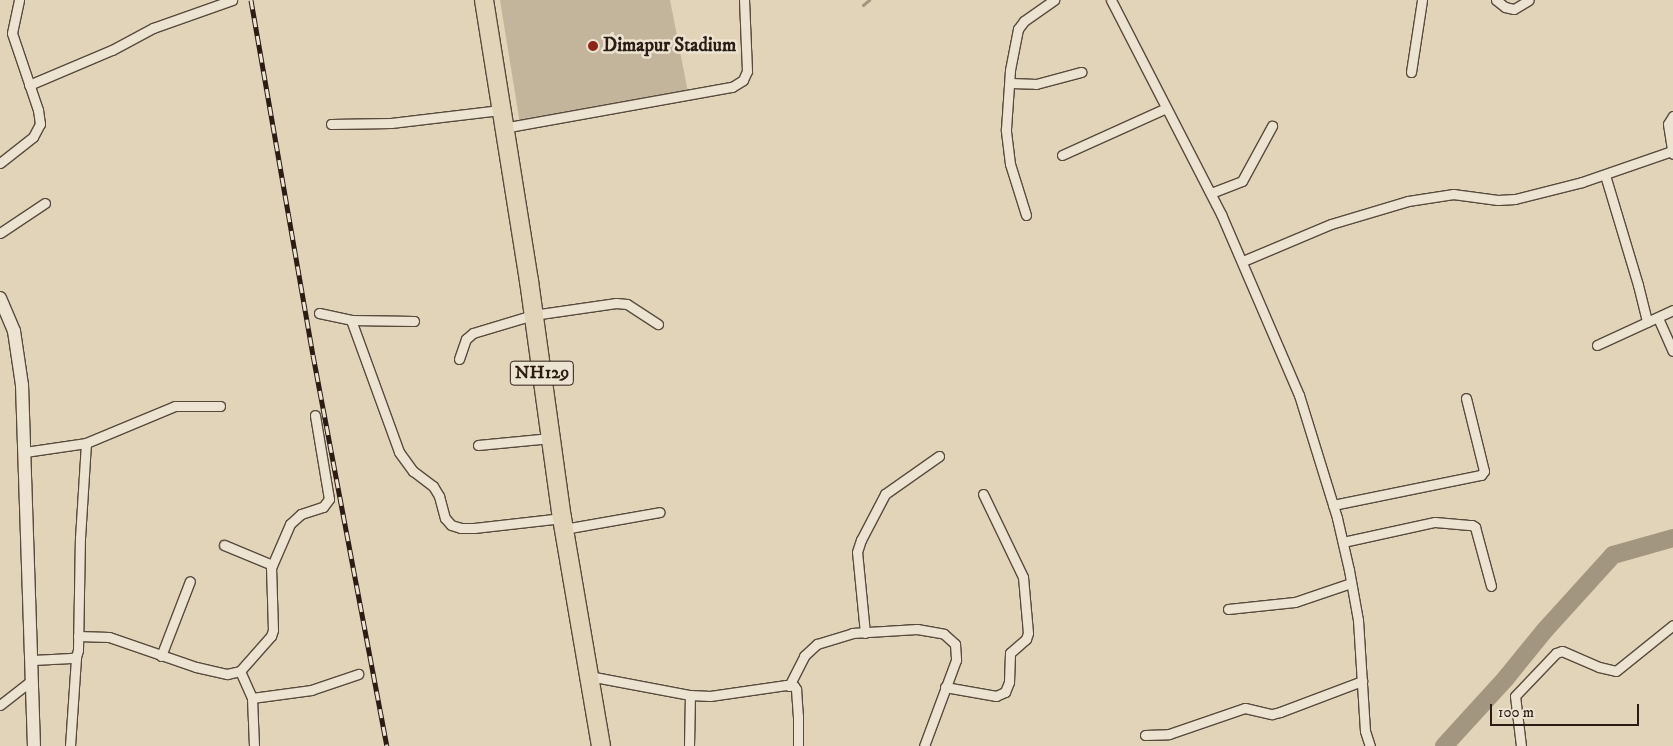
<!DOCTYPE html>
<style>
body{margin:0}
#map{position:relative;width:1673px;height:746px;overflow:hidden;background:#e1d4b8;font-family:"IM FELL DW Pica",serif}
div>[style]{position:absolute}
.green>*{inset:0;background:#c2b59c}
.stream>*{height:3px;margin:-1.5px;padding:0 1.5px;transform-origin:1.5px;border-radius:1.5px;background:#a39680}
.river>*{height:18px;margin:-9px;padding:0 9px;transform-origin:9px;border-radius:9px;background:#a39680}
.roads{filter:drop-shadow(1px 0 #584b3d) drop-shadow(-1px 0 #584b3d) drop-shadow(0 1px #584b3d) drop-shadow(0 -1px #584b3d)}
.street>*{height:9px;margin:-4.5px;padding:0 4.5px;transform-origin:4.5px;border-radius:4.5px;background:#ece3d1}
.secondary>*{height:12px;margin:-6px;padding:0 6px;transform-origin:6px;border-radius:6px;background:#ece3d1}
.highway>*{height:18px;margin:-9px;padding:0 9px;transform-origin:9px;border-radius:9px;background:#e1d4b8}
.rail>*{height:5px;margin-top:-2.5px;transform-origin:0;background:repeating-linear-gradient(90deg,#ece3d1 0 9px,#2b1d14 0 18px);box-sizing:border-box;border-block:1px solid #2b1d14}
.dots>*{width:14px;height:14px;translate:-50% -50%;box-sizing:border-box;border:2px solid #ece3d1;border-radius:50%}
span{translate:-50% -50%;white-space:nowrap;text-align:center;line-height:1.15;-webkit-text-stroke:5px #ece3d1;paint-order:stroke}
.shield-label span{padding:1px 4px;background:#ece3d1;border:1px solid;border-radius:4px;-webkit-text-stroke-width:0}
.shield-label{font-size:18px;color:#2b1d14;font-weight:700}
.poi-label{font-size:19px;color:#2b1d14;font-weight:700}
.left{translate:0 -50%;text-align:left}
.scale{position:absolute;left:1490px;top:704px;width:149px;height:22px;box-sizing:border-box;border:2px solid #2b1d14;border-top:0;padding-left:6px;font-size:15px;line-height:18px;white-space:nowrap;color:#2b1d14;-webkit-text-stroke:4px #ece3d1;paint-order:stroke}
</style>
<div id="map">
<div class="green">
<i style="clip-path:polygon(500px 0,670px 0,688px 92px,520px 124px)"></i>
</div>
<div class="stream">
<i style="left:863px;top:5px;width:8px;rotate:-40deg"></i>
</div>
<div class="river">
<i style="left:1444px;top:746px;width:92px;rotate:-47.6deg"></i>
<i style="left:1506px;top:678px;width:62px;rotate:-50.9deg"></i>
<i style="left:1545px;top:630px;width:101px;rotate:-47.8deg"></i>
<i style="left:1613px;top:555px;width:62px;rotate:-15.8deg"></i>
</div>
<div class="roads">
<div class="street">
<i style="left:1111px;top:0;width:241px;rotate:62.8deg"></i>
<i style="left:1221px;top:214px;width:197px;rotate:66.7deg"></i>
<i style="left:1299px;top:395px;width:129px;rotate:72.8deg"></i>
<i style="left:1337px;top:518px;width:53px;rotate:77deg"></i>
<i style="left:1349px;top:570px;width:51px;rotate:79.8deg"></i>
<i style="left:1358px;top:620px;width:111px;rotate:86.4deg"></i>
<i style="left:1365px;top:731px;width:16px;rotate:72deg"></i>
<i style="left:1496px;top:0;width:11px;rotate:38deg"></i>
<i style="left:1505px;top:7px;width:9px;rotate:13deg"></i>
<i style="left:1514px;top:9px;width:17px;rotate:-31deg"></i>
<i style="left:1411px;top:72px;width:73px;rotate:-81.3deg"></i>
<i style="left:1011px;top:83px;width:25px;rotate:2deg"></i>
<i style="left:1036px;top:84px;width:47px;rotate:-14.9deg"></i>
<i style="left:29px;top:85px;width:90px;rotate:-22.9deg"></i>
<i style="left:112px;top:50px;width:47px;rotate:-28.2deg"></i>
<i style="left:153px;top:28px;width:84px;rotate:-19.5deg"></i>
<i style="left:1673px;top:116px;width:9px;rotate:122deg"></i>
<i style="left:1668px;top:124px;width:30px;rotate:81deg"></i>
<i style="left:331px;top:124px;width:60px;rotate:-1deg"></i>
<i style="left:391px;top:123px;width:110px;rotate:-6.8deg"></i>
<i style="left:503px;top:128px;width:233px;rotate:-10.2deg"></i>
<i style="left:732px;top:87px;width:13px;rotate:-32deg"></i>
<i style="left:743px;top:80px;width:10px;rotate:-66deg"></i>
<i style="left:747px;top:71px;width:71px;rotate:-92.4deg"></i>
<i style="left:1062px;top:155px;width:114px;rotate:-24.3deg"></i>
<i style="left:0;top:163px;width:42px;rotate:-38.2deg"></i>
<i style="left:33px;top:137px;width:15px;rotate:-62deg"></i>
<i style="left:40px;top:124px;width:14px;rotate:-98deg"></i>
<i style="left:38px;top:110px;width:81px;rotate:-108.7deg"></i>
<i style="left:12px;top:33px;width:34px;rotate:-78deg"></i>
<i style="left:1605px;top:175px;width:115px;rotate:73.3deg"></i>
<i style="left:1638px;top:285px;width:38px;rotate:76deg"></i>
<i style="left:1211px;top:193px;width:33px;rotate:-21deg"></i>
<i style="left:1242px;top:181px;width:63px;rotate:-61.4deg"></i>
<i style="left:1026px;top:215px;width:53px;rotate:-107.4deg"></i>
<i style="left:1010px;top:164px;width:35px;rotate:-97deg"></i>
<i style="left:1006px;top:129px;width:59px;rotate:-86.1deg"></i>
<i style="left:1010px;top:70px;width:42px;rotate:-79deg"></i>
<i style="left:1018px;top:29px;width:10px;rotate:-53deg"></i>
<i style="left:1024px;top:21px;width:37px;rotate:-35deg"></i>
<i style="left:0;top:233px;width:54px;rotate:-33.7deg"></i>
<i style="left:1243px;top:261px;width:95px;rotate:-22.8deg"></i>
<i style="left:1331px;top:224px;width:80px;rotate:-16.6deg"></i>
<i style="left:1408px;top:201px;width:46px;rotate:-8.8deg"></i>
<i style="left:1453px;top:194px;width:45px;rotate:7.6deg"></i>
<i style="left:1498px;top:200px;width:17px;rotate:-3deg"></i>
<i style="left:1515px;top:199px;width:69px;rotate:-14.2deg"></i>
<i style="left:1582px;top:182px;width:95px;rotate:-19deg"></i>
<i style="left:319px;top:313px;width:33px;rotate:12deg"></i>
<i style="left:351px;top:320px;width:63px;rotate:0.9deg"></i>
<i style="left:1658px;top:318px;width:36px;rotate:66deg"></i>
<i style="left:351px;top:320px;width:140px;rotate:70deg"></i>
<i style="left:399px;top:452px;width:24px;rotate:54deg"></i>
<i style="left:413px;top:471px;width:25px;rotate:37deg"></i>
<i style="left:433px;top:486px;width:12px;rotate:59deg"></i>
<i style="left:439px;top:496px;width:23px;rotate:75deg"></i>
<i style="left:445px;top:518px;width:9px;rotate:49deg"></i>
<i style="left:451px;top:525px;width:10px;rotate:17deg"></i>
<i style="left:461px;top:528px;width:13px"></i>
<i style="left:474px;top:528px;width:89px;rotate:-6.5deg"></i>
<i style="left:1597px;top:345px;width:84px;rotate:-24.7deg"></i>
<i style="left:459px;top:359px;width:21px;rotate:-71deg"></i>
<i style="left:466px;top:339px;width:9px;rotate:-41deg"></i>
<i style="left:473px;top:333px;width:63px;rotate:-16.7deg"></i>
<i style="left:533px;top:315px;width:84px;rotate:-8.2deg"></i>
<i style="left:616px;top:303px;width:11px;rotate:5deg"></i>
<i style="left:627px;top:304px;width:37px;rotate:33deg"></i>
<i style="left:478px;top:445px;width:73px;rotate:-5.5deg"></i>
<i style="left:25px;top:452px;width:62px;rotate:-8.4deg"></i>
<i style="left:86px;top:443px;width:96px;rotate:-22.6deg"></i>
<i style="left:175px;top:406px;width:45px"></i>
<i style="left:1333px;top:505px;width:151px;rotate:-11.5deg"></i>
<i style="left:1481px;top:475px;width:5px;rotate:-53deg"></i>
<i style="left:1484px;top:471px;width:75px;rotate:-103.9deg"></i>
<i style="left:564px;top:529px;width:97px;rotate:-10deg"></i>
<i style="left:1343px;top:542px;width:94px;rotate:-12.3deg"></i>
<i style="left:1435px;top:522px;width:37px;rotate:5deg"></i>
<i style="left:1472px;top:525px;width:4px;rotate:34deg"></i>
<i style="left:1475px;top:527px;width:61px;rotate:74.8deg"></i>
<i style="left:224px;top:545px;width:52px;rotate:22.6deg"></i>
<i style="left:1228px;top:609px;width:67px;rotate:-6deg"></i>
<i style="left:1295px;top:602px;width:59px;rotate:-18.7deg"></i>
<i style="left:865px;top:633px;width:81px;rotate:-95.6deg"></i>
<i style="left:857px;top:552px;width:13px;rotate:-72deg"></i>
<i style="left:861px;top:540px;width:52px;rotate:-62.4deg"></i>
<i style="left:885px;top:494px;width:66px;rotate:-35.1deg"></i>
<i style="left:78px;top:636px;width:31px;rotate:2deg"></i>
<i style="left:109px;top:637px;width:92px;rotate:19deg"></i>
<i style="left:196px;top:667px;width:32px;rotate:13deg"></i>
<i style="left:227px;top:674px;width:13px;rotate:-13deg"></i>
<i style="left:240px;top:671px;width:47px;rotate:-48.5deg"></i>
<i style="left:271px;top:636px;width:6px;rotate:-72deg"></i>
<i style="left:273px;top:630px;width:62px;rotate:-91.8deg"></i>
<i style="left:271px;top:568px;width:48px;rotate:-66.6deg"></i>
<i style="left:290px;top:524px;width:15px;rotate:-42deg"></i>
<i style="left:301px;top:514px;width:23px;rotate:-18deg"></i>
<i style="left:323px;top:507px;width:10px;rotate:-53deg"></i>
<i style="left:329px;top:499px;width:85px;rotate:-99.5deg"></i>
<i style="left:161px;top:656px;width:80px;rotate:-68.9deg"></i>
<i style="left:33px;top:660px;width:38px;rotate:-3deg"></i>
<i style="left:71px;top:658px;width:5px;rotate:-11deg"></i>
<i style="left:76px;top:657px;width:7px;rotate:-74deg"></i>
<i style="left:78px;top:650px;width:112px;rotate:-89deg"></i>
<i style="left:80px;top:538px;width:95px;rotate:-86.4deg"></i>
<i style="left:240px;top:671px;width:30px;rotate:66deg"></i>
<i style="left:252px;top:698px;width:48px;rotate:87.6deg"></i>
<i style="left:589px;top:676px;width:103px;rotate:10.7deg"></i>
<i style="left:690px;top:695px;width:20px;rotate:3deg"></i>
<i style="left:710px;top:696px;width:77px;rotate:-8.2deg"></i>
<i style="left:786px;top:685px;width:8px;rotate:7deg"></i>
<i style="left:794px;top:686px;width:4px;rotate:56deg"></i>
<i style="left:796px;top:689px;width:27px;rotate:86deg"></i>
<i style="left:798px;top:716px;width:30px;rotate:90deg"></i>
<i style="left:789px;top:686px;width:34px;rotate:-63deg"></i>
<i style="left:804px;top:656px;width:18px;rotate:-43deg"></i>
<i style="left:817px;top:644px;width:37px;rotate:-17deg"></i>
<i style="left:852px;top:633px;width:65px;rotate:-3.5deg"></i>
<i style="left:917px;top:629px;width:27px;rotate:10deg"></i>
<i style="left:944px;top:634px;width:15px;rotate:42deg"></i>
<i style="left:955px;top:644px;width:16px;rotate:86deg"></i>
<i style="left:956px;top:660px;width:92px;rotate:110.4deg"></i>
<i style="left:945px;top:687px;width:52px;rotate:10deg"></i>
<i style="left:996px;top:696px;width:10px;rotate:-24deg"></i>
<i style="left:1005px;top:692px;width:11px;rotate:-68deg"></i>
<i style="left:1009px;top:682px;width:29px;rotate:-88deg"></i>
<i style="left:1010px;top:653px;width:21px;rotate:-41deg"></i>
<i style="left:1026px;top:639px;width:6px;rotate:-72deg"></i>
<i style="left:1028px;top:633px;width:56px;rotate:-95.1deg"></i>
<i style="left:1023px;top:577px;width:92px;rotate:-115.7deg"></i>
<i style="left:252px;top:698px;width:60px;rotate:-7.7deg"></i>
<i style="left:311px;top:690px;width:50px;rotate:-18.8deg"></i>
<i style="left:0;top:705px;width:41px;rotate:-38deg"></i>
<i style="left:1145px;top:735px;width:24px;rotate:-2deg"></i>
<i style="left:1169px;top:734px;width:80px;rotate:-18.9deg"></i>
<i style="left:1245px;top:708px;width:28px;rotate:13deg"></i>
<i style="left:1272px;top:714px;width:8px;rotate:-14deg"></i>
<i style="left:1280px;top:712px;width:88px;rotate:-20.7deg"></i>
<i style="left:70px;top:746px;width:89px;rotate:-86.1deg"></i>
<i style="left:689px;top:746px;width:51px;rotate:-88.9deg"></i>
<i style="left:1521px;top:746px;width:50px;rotate:-96.8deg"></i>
<i style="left:1515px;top:696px;width:59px;rotate:-46.4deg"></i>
<i style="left:1556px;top:653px;width:6px;rotate:-18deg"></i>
<i style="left:1562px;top:651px;width:40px;rotate:23.4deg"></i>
<i style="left:1599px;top:667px;width:17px;rotate:13deg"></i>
<i style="left:1616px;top:671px;width:73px;rotate:-38.9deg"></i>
</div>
<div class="secondary">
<i style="left:0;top:298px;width:36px;rotate:67deg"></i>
<i style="left:14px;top:331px;width:55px;rotate:81.6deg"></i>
<i style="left:22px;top:385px;width:361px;rotate:88.1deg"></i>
</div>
<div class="highway">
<i style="left:484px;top:0;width:285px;rotate:80.9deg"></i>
<i style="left:529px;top:281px;width:239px;rotate:82.1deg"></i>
<i style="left:562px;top:518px;width:231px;rotate:80.3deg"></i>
</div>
</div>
<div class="rail">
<i style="left:251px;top:0;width:360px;rotate:80.1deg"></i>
<i style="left:313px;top:355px;width:398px;rotate:79.3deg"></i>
</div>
<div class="dots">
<i style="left:593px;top:46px;background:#8f2418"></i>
</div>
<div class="shield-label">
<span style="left:542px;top:373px">NH129</span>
</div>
<div class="poi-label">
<span class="left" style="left:603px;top:46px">Dimapur Stadium</span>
</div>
<div class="scale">100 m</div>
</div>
